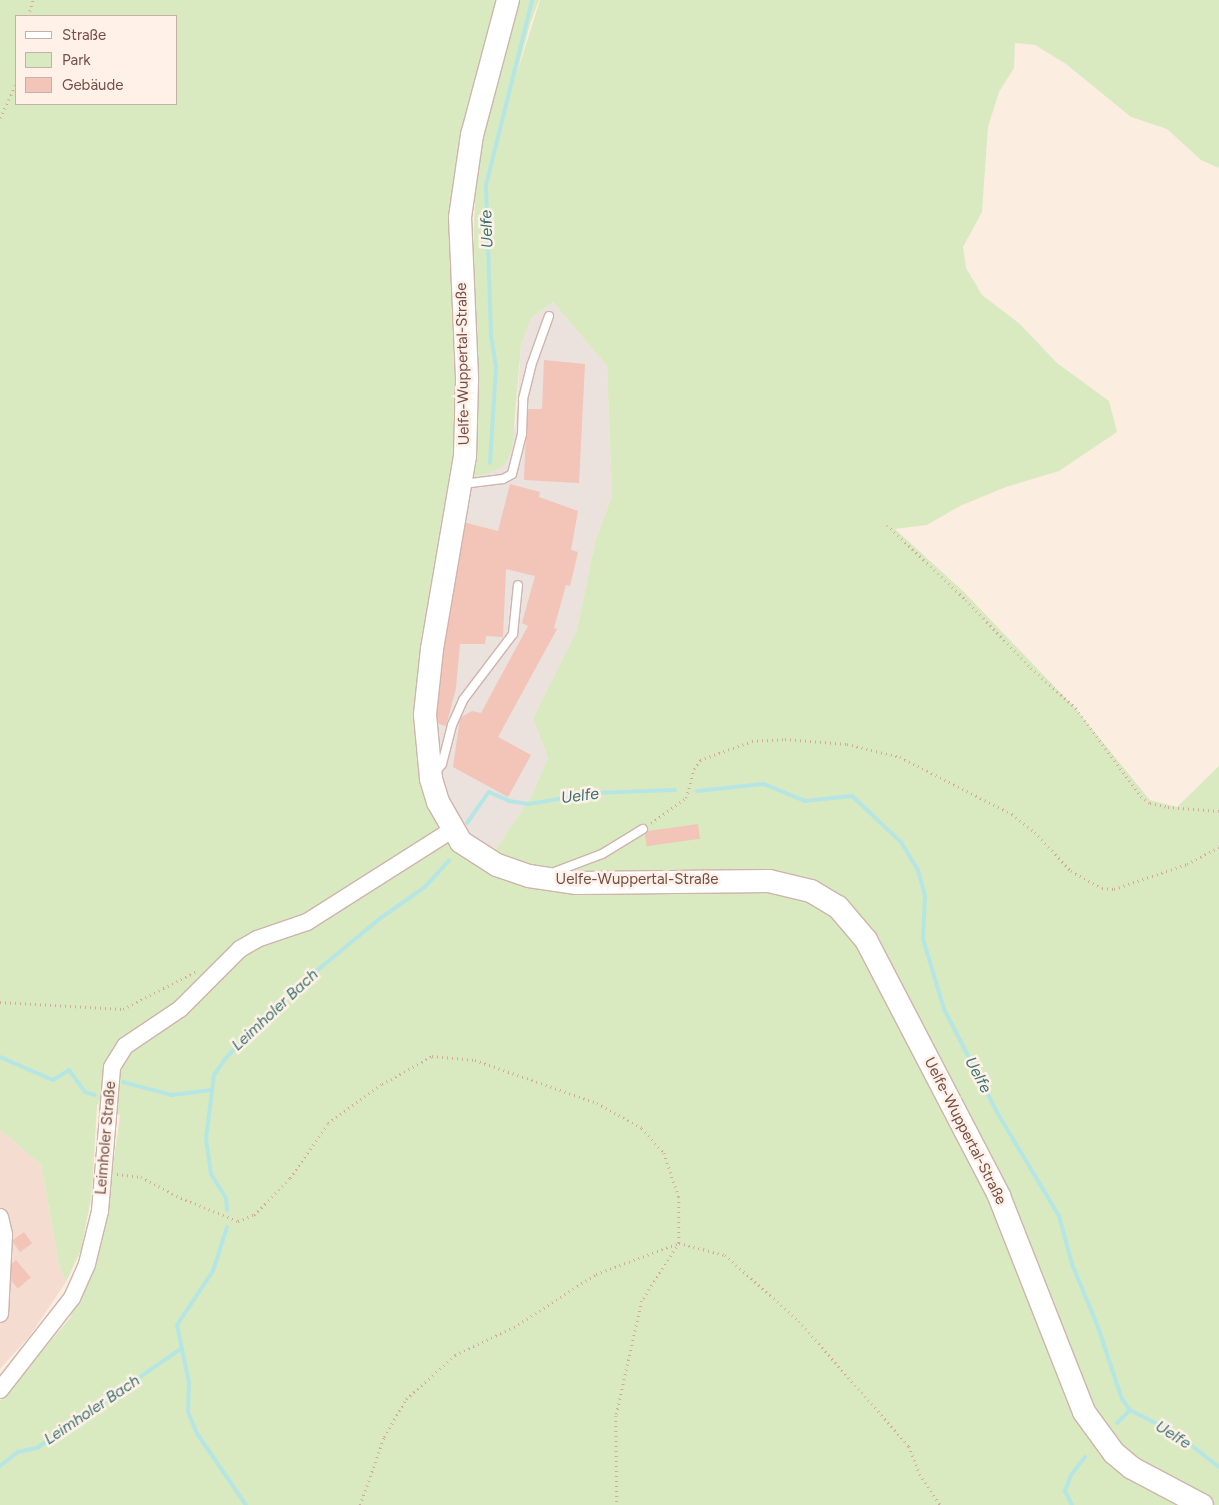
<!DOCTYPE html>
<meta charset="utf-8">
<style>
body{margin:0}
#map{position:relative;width:1219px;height:1505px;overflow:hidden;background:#fcede1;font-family:Figtree,sans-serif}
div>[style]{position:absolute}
.residential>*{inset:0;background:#f4ddd0}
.industrial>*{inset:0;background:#ebe1dd}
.green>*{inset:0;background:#d9eac0}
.stream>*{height:4px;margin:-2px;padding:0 2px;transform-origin:2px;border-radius:2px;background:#b6e6e4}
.building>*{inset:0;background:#f2c5b8;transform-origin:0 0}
.path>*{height:2.5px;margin-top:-1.25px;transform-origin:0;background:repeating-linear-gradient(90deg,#d6a89c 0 1px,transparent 0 5px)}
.roads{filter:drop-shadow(1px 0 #cfb4ab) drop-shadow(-1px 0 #cfb4ab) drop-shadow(0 1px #cfb4ab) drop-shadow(0 -1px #cfb4ab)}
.lane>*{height:8px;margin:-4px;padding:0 4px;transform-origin:4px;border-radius:4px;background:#fff}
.street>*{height:16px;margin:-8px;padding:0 8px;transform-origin:8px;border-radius:8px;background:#fff}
.secondary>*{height:22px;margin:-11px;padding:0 11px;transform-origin:11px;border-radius:11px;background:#fff}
span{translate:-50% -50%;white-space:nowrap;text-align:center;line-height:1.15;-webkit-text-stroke:5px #fff1e7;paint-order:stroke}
.street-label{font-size:15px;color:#744f48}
.water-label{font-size:16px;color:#397372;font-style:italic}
.legend{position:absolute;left:15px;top:15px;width:162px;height:90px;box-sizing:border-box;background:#fff1e7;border:1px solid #c7b0a7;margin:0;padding:6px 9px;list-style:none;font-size:15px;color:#744f48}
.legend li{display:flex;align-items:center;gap:10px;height:25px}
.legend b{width:25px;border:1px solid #c7b0a7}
</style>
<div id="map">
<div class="residential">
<i style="clip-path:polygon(0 1130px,41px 1165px,59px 1265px,66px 1282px,29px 1337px,0 1369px)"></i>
</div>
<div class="industrial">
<i style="clip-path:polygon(553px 302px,607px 366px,612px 496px,595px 542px,577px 630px,533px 718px,548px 758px,532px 795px,488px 861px,449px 813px,430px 725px,467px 480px,492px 472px,516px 424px,521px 346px,531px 318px)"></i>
</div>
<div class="green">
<i style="clip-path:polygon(evenodd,0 0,508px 0,472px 135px,465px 175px,460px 217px,467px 380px,465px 456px,432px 649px,425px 716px,431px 779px,438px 802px,461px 842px,488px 861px,532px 795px,548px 758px,533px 718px,577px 630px,595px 542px,612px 496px,607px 366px,553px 302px,531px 318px,521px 346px,512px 450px,505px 464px,492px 472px,467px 480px,473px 389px,472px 287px,475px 196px,486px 90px,511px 0,539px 0,530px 24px,517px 73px,540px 0,1219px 0,1219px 168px,1201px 160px,1167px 129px,1131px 117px,1066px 64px,1035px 45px,1015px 43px,1014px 68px,999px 92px,988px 127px,982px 212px,963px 247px,966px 268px,982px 295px,1020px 324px,1057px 363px,1109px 401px,1117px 432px,1059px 471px,1006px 487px,960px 506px,927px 525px,895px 529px,964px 592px,1075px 708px,1150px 800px,1177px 807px,1219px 766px,1219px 1505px,1208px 1505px,1177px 1492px,1132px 1466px,1097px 1428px,1073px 1383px,1025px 1248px,1001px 1195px,886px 971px,859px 923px,840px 904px,811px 888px,769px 877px,664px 872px,576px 876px,491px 861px,529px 876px,576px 883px,769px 881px,811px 891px,838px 907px,866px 940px,999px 1196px,1084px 1412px,1114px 1453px,1132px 1468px,1202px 1505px,0 1505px,0 1401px,70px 1318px,92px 1268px,106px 1217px,120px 1115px,97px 1104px,92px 1193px,81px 1250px,66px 1282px,59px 1265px,41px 1165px,0 1130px,0 0,16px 16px,176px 16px,176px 104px,16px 104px,16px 16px)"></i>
</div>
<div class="stream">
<i style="left:490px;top:463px;width:96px;rotate:-86.4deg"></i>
<i style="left:496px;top:367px;width:31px;rotate:-99deg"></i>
<i style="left:491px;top:336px;width:151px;rotate:-91.9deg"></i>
<i style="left:486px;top:185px;width:191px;rotate:-76deg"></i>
<i style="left:697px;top:791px;width:67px;rotate:-6deg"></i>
<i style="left:764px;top:784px;width:44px;rotate:22.5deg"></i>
<i style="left:805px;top:801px;width:47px;rotate:-6.1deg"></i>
<i style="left:852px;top:796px;width:67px;rotate:43.2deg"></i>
<i style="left:901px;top:842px;width:33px;rotate:59deg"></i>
<i style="left:918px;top:870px;width:28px;rotate:75deg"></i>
<i style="left:925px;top:897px;width:42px;rotate:92.7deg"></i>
<i style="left:923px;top:939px;width:73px;rotate:73.3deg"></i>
<i style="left:944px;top:1009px;width:118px;rotate:62.8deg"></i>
<i style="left:998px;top:1114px;width:119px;rotate:59.1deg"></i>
<i style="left:1059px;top:1216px;width:50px;rotate:74.8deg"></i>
<i style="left:1072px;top:1264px;width:68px;rotate:67.6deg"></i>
<i style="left:1098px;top:1327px;width:76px;rotate:71.6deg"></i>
<i style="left:1122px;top:1399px;width:14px;rotate:54deg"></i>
<i style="left:1130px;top:1410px;width:53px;rotate:27.1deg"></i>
<i style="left:1177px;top:1434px;width:53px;rotate:38.2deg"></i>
<i style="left:467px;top:823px;width:38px;rotate:-55deg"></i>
<i style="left:489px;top:792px;width:22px;rotate:24deg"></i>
<i style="left:509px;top:801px;width:20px;rotate:9deg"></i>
<i style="left:529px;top:804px;width:66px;rotate:-9.6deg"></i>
<i style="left:594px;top:793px;width:81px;rotate:-2.1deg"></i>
<i style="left:0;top:1057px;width:58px;rotate:23.5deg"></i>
<i style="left:53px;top:1080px;width:19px;rotate:-32deg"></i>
<i style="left:69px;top:1070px;width:27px;rotate:54deg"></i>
<i style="left:85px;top:1092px;width:10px;rotate:17deg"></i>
<i style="left:123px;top:1082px;width:51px;rotate:14.9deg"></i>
<i style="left:172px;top:1095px;width:40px;rotate:-7.1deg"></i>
<i style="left:227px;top:1210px;width:12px;rotate:-95deg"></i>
<i style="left:226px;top:1198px;width:28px;rotate:-122deg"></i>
<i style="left:211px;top:1174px;width:35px;rotate:-98deg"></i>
<i style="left:206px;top:1139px;width:64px;rotate:-82.9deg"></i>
<i style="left:214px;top:1075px;width:19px;rotate:-55deg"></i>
<i style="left:225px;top:1059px;width:79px;rotate:-46.5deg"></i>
<i style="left:279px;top:1002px;width:129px;rotate:-39.6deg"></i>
<i style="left:378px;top:920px;width:57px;rotate:-35.1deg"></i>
<i style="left:425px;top:887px;width:36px;rotate:-48deg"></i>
<i style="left:227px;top:1227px;width:46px;rotate:107.7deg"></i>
<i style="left:213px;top:1271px;width:65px;rotate:123.7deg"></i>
<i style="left:177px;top:1325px;width:59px;rotate:78.3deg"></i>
<i style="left:189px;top:1383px;width:29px;rotate:92deg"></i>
<i style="left:188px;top:1412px;width:25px;rotate:67deg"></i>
<i style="left:198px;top:1435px;width:85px;rotate:55.6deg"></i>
<i style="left:1117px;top:1423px;width:18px;rotate:-45deg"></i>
<i style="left:0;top:1466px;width:23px;rotate:-38deg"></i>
<i style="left:18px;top:1452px;width:19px;rotate:-12deg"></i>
<i style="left:37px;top:1448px;width:176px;rotate:-34.6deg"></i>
<i style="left:1072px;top:1505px;width:16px;rotate:-117deg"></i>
<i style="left:1065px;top:1491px;width:17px;rotate:-69deg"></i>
<i style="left:1071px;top:1475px;width:23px;rotate:-52deg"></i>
</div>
<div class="building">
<i style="clip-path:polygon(544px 360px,585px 364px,579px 483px,524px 480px,527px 409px,542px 409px)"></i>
<i style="clip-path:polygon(510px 484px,540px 492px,539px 497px,578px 511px,571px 550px,578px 552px,570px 586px,566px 585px,554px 628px,557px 629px,498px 737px,531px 755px,508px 797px,453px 767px,460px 718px,472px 711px,481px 713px,528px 626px,522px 623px,535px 576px,506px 569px,503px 637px,486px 636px,485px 644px,460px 644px,456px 688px,446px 726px,429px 721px,445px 595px,463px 522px,498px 531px)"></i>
<i style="left:698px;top:824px;width:15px;height:54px;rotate:82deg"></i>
<i style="left:24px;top:1232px;width:14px;height:15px;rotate:54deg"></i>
<i style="left:16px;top:1260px;width:23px;height:17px;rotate:50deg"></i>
</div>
<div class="path">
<i style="left:28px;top:16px;width:17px;rotate:-73deg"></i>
<i style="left:0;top:118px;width:38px;rotate:-65deg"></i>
<i style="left:887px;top:525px;width:109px;rotate:43.5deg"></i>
<i style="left:966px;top:600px;width:94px;rotate:46.3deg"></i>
<i style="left:1031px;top:668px;width:60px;rotate:41.6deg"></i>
<i style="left:1076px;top:708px;width:109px;rotate:53.5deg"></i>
<i style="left:1141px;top:796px;width:11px;rotate:38deg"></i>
<i style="left:1150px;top:803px;width:18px;rotate:13deg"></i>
<i style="left:1168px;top:807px;width:51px;rotate:4.5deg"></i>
<i style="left:651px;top:823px;width:43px;rotate:-35.5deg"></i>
<i style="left:686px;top:798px;width:30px;rotate:-75deg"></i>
<i style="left:694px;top:769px;width:11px;rotate:-56deg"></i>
<i style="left:700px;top:760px;width:55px;rotate:-20.1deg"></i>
<i style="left:752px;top:741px;width:33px;rotate:-3deg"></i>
<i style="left:785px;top:739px;width:62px;rotate:4.6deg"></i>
<i style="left:847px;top:744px;width:55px;rotate:13.8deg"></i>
<i style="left:900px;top:757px;width:126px;rotate:27deg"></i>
<i style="left:1012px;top:814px;width:29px;rotate:38deg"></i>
<i style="left:1035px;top:832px;width:53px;rotate:47.3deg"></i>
<i style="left:1071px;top:871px;width:35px;rotate:29deg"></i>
<i style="left:1102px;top:888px;width:12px;rotate:5deg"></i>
<i style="left:1114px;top:889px;width:77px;rotate:-18.9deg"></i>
<i style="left:1187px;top:864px;width:36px;rotate:-28deg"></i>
<i style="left:0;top:1002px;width:123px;rotate:3.3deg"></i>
<i style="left:123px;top:1009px;width:83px;rotate:-27.2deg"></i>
<i style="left:117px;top:1174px;width:24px;rotate:7deg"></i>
<i style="left:141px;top:1177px;width:45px;rotate:27.7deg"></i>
<i style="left:181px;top:1198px;width:61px;rotate:22deg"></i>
<i style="left:238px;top:1221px;width:17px;rotate:-21deg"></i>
<i style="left:254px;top:1215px;width:52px;rotate:-45.8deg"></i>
<i style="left:290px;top:1178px;width:67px;rotate:-55.4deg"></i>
<i style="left:328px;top:1123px;width:67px;rotate:-35.8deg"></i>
<i style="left:382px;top:1084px;width:57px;rotate:-29.2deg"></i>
<i style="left:432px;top:1056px;width:43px;rotate:5.3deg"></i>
<i style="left:475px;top:1060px;width:129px;rotate:19.4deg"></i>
<i style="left:597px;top:1103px;width:51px;rotate:29.1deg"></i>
<i style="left:642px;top:1128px;width:33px;rotate:49deg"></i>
<i style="left:664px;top:1153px;width:46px;rotate:71.2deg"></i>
<i style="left:679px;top:1197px;width:46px;rotate:90deg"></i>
<i style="left:679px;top:1243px;width:69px;rotate:122.5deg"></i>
<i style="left:642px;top:1301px;width:118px;rotate:102.7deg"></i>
<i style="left:616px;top:1416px;width:89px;rotate:89.4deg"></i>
<i style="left:360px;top:1505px;width:72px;rotate:-70.6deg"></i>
<i style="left:384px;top:1437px;width:44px;rotate:-59.9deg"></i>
<i style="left:406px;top:1399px;width:66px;rotate:-41.9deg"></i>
<i style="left:455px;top:1355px;width:65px;rotate:-25.4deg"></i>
<i style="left:514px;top:1327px;width:98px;rotate:-32.9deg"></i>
<i style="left:596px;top:1274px;width:89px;rotate:-20.5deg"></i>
<i style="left:679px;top:1243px;width:48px;rotate:14.6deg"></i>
<i style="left:725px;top:1255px;width:99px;rotate:41.7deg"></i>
<i style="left:799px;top:1321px;width:167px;rotate:48.7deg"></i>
<i style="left:909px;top:1446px;width:30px;rotate:69deg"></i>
<i style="left:920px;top:1474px;width:37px;rotate:57deg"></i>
</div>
<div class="roads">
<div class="lane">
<i style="left:463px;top:484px;width:40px;rotate:-7.1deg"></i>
<i style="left:503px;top:479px;width:10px;rotate:-29deg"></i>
<i style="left:512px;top:474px;width:41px;rotate:-76deg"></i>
<i style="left:522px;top:434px;width:35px;rotate:-88deg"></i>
<i style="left:523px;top:399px;width:34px;rotate:-76deg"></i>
<i style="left:531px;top:366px;width:53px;rotate:-70.2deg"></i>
<i style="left:435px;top:773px;width:11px;rotate:-52deg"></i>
<i style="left:442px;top:764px;width:40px;rotate:-75.6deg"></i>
<i style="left:452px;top:725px;width:27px;rotate:-66deg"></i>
<i style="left:463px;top:700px;width:83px;rotate:-52.9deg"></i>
<i style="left:513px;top:634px;width:49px;rotate:-84.2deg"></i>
<i style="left:555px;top:877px;width:6px;rotate:-72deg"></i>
<i style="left:557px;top:871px;width:48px;rotate:-20.7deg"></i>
<i style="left:602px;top:854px;width:48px;rotate:-31.4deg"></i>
</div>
<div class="street">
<i style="left:0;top:1217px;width:18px;rotate:77deg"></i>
<i style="left:4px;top:1235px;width:79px;rotate:92.9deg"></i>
<i style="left:0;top:1390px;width:117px;rotate:-52deg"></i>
<i style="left:72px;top:1298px;width:37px;rotate:-66deg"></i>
<i style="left:87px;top:1264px;width:55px;rotate:-76.2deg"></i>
<i style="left:100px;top:1211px;width:144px;rotate:-85.2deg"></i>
<i style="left:112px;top:1067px;width:25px;rotate:-58deg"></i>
<i style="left:125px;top:1046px;width:66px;rotate:-33.9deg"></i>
<i style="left:180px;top:1009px;width:85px;rotate:-45deg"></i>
<i style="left:240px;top:949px;width:20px;rotate:-30deg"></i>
<i style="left:257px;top:939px;width:53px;rotate:-18.8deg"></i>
<i style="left:307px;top:922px;width:172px;rotate:-32.4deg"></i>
</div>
<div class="secondary">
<i style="left:508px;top:0;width:140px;rotate:104.9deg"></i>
<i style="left:472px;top:135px;width:83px;rotate:98.3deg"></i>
<i style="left:460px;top:217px;width:163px;rotate:87.5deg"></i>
<i style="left:467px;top:380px;width:76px;rotate:91.5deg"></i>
<i style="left:465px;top:456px;width:196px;rotate:99.7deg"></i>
<i style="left:432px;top:649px;width:66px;rotate:96.1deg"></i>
<i style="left:425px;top:715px;width:64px;rotate:84.6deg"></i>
<i style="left:431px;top:779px;width:24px;rotate:73deg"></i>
<i style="left:438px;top:802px;width:46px;rotate:60.1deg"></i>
<i style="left:461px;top:842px;width:43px;rotate:32.6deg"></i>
<i style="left:497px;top:865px;width:34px;rotate:19deg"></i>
<i style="left:529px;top:876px;width:48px;rotate:8.5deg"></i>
<i style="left:576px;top:883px;width:193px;rotate:-0.6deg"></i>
<i style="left:769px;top:881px;width:43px;rotate:13.4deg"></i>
<i style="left:811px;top:891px;width:31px;rotate:31deg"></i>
<i style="left:838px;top:907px;width:43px;rotate:49.7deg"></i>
<i style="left:866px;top:940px;width:288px;rotate:62.5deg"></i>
<i style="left:999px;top:1196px;width:232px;rotate:68.5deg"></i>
<i style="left:1084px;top:1412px;width:51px;rotate:53.8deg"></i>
<i style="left:1114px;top:1453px;width:23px;rotate:40deg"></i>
<i style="left:1132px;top:1468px;width:79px;rotate:27.9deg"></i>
</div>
</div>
<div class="street-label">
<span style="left:463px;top:364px;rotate:-91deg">Uelfe-Wuppertal-Straße</span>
<span style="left:637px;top:880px">Uelfe-Wuppertal-Straße</span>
<span style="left:965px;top:1131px;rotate:63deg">Uelfe-Wuppertal-Straße</span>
<span style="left:106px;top:1138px;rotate:-85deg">Leimholer Straße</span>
</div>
<div class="water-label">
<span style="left:487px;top:229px;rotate:-92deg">Uelfe</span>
<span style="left:580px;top:796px;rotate:-7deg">Uelfe</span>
<span style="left:275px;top:1010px;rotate:-43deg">Leimholer Bach</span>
<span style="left:978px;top:1075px;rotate:62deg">Uelfe</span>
<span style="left:92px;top:1410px;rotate:-34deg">Leimholer Bach</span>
<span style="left:1173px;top:1435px;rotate:32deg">Uelfe</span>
</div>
<ul class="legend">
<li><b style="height:6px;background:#fff"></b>Straße</li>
<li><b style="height:14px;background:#d9eac0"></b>Park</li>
<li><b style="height:14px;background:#f2c5b8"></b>Gebäude</li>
</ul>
</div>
